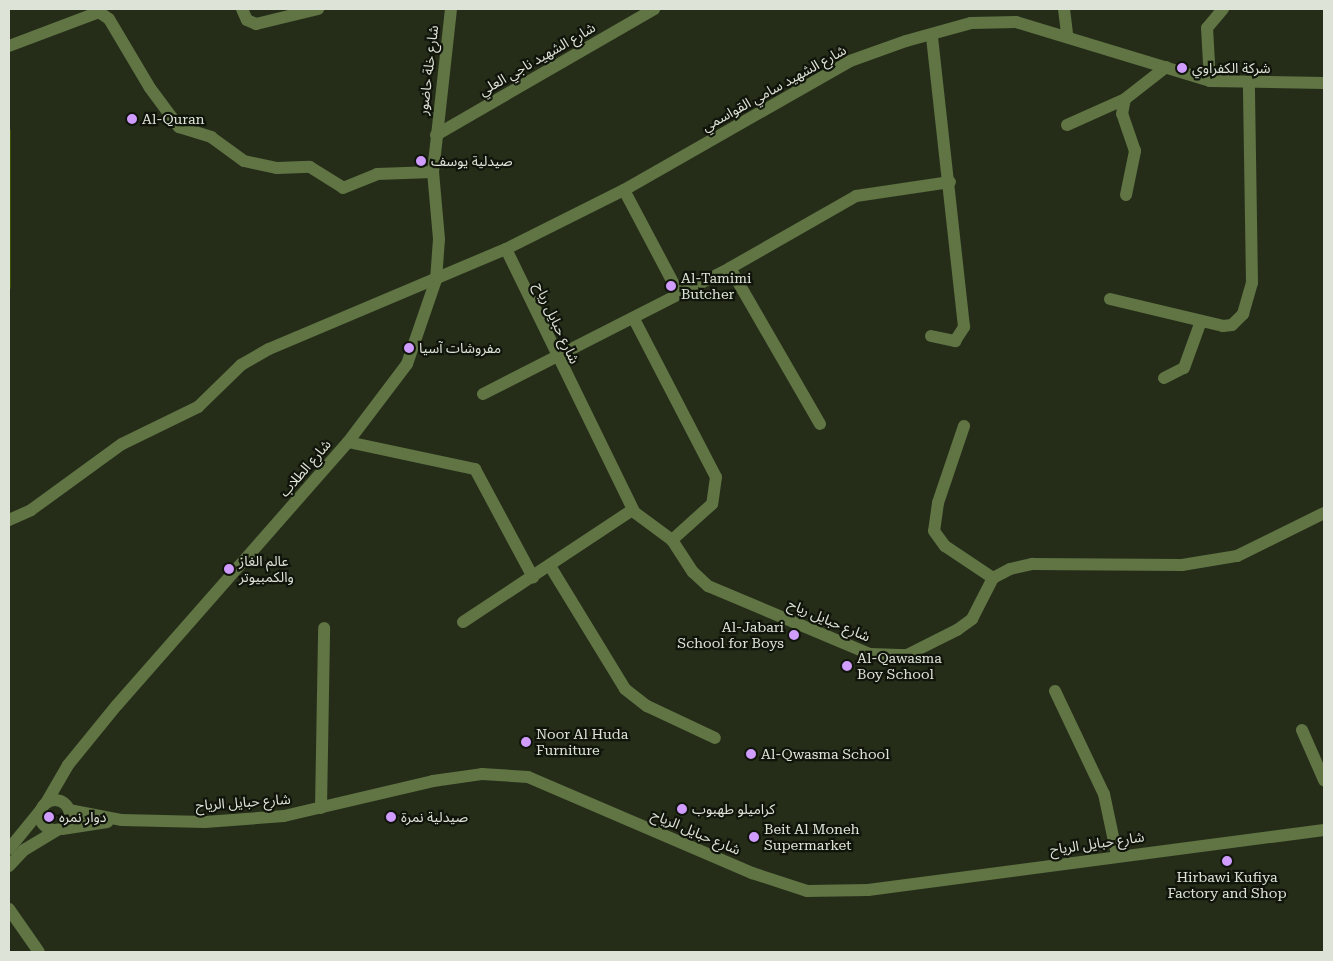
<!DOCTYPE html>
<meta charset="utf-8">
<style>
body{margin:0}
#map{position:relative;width:1333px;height:961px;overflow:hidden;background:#252d19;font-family:"Roboto Serif","Noto Sans Arabic",serif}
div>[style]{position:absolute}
.stream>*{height:3px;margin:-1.5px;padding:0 1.5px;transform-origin:1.5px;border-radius:1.5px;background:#3a5300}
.minor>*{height:12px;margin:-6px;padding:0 6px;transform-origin:6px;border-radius:6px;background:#607444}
.minor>.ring{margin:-6px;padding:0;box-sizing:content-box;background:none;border:12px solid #607444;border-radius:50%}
.dots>*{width:14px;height:14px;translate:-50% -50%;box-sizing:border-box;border:2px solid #10140b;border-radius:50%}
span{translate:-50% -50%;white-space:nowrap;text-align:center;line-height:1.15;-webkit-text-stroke:4.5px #10140b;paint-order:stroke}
.street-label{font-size:14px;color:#dde3d6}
.poi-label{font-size:14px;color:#dde3d6}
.left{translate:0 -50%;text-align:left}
.right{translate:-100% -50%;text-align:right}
.frame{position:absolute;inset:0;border:10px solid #dde3d6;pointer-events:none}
</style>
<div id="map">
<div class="stream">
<i style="left:9px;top:130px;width:157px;rotate:90deg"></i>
</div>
<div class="minor">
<i style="left:242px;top:9px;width:12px;rotate:66deg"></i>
<i style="left:247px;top:20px;width:10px;rotate:24deg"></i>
<i style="left:256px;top:24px;width:64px;rotate:-13.6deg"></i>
<i style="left:1064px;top:9px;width:26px;rotate:83deg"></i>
<i style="left:9px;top:46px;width:96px;rotate:-20.7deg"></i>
<i style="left:99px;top:12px;width:12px;rotate:35deg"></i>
<i style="left:109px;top:19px;width:80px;rotate:59.3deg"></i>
<i style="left:150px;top:88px;width:49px;rotate:53.4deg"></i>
<i style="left:179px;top:127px;width:34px;rotate:17deg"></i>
<i style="left:211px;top:137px;width:41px;rotate:36deg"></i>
<i style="left:244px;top:161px;width:34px;rotate:12deg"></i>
<i style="left:277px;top:168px;width:33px;rotate:-2deg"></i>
<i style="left:310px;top:167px;width:39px;rotate:32deg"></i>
<i style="left:343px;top:188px;width:37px;rotate:-22deg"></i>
<i style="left:377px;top:174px;width:56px;rotate:-2deg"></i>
<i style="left:1210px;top:81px;width:53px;rotate:-93.2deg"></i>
<i style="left:1207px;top:28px;width:25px;rotate:-50deg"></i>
<i style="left:1067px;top:125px;width:64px;rotate:-24.1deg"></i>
<i style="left:436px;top:135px;width:252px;rotate:-30deg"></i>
<i style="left:624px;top:190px;width:115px;rotate:62.1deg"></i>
<i style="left:1126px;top:195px;width:45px;rotate:-78.4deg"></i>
<i style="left:1135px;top:151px;width:39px;rotate:-109deg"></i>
<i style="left:1122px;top:114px;width:15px;rotate:-79deg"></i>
<i style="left:1125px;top:99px;width:52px;rotate:-38deg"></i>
<i style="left:506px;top:249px;width:292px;rotate:64deg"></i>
<i style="left:634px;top:512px;width:47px;rotate:36.4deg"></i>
<i style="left:672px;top:540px;width:38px;rotate:57deg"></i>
<i style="left:693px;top:572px;width:21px;rotate:43deg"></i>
<i style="left:708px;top:586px;width:176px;rotate:22.8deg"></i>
<i style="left:870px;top:654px;width:37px;rotate:2deg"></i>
<i style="left:907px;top:655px;width:56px;rotate:-26.6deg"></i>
<i style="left:957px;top:630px;width:19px;rotate:-36deg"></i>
<i style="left:972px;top:619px;width:46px;rotate:-62.9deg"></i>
<i style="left:993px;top:578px;width:19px;rotate:-28deg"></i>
<i style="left:1010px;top:569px;width:23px;rotate:-13deg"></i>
<i style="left:1032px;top:564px;width:150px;rotate:0.4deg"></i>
<i style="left:1182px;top:565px;width:56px;rotate:-9.3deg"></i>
<i style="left:1237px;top:556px;width:97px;rotate:-26.3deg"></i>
<i style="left:730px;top:268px;width:180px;rotate:60deg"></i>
<i style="left:1110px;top:299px;width:116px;rotate:13.4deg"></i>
<i style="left:1223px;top:326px;width:9px;rotate:-6deg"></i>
<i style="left:1232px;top:325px;width:16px;rotate:-45deg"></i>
<i style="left:1243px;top:314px;width:32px;rotate:-74deg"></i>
<i style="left:1252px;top:283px;width:198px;rotate:-90.9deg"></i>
<i style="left:634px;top:319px;width:178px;rotate:62.6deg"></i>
<i style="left:716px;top:477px;width:27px;rotate:98deg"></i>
<i style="left:712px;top:504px;width:54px;rotate:138deg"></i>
<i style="left:931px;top:336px;width:25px;rotate:12deg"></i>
<i style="left:955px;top:341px;width:17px;rotate:-57deg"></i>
<i style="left:964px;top:327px;width:294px;rotate:-96.3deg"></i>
<i style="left:1164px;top:378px;width:22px;rotate:-27deg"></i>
<i style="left:1184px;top:368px;width:50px;rotate:-70.1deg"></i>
<i style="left:483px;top:394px;width:277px;rotate:-27deg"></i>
<i style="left:730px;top:268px;width:145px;rotate:-29.7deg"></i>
<i style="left:856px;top:196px;width:95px;rotate:-8.5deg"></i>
<i style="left:964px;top:426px;width:81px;rotate:108.7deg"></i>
<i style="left:938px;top:503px;width:28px;rotate:98deg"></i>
<i style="left:934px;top:531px;width:19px;rotate:54deg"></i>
<i style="left:945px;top:546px;width:58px;rotate:33.7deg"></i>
<i style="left:348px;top:442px;width:130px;rotate:12deg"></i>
<i style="left:475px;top:469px;width:123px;rotate:61.8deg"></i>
<i style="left:9px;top:520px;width:24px;rotate:-24deg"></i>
<i style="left:31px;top:510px;width:112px;rotate:-36deg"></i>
<i style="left:122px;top:444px;width:85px;rotate:-26deg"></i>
<i style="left:198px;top:407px;width:60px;rotate:-44.3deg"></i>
<i style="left:241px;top:365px;width:32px;rotate:-30deg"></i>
<i style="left:269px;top:349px;width:257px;rotate:-22.9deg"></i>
<i style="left:506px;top:249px;width:132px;rotate:-26.6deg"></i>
<i style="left:624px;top:190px;width:260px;rotate:-29.7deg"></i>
<i style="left:850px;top:61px;width:59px;rotate:-19.7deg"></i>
<i style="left:906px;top:41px;width:67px;rotate:-15.5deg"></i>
<i style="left:971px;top:23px;width:45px;rotate:-1.3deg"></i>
<i style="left:1016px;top:22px;width:203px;rotate:16.9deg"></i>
<i style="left:1210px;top:81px;width:114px;rotate:1deg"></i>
<i style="left:550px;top:566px;width:144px;rotate:58.6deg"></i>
<i style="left:625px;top:689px;width:28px;rotate:38deg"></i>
<i style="left:647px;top:706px;width:75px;rotate:25.2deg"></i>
<i style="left:463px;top:622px;width:203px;rotate:-33.5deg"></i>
<i style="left:1055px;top:691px;width:114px;rotate:64.6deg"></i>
<i style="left:1104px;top:794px;width:62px;rotate:78deg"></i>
<i style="left:1302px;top:730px;width:55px;rotate:66.3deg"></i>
<i class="ring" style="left:40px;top:800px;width:18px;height:18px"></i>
<i style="left:46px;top:803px;width:44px;rotate:-59.9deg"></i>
<i style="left:68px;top:765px;width:77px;rotate:-50.8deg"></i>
<i style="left:117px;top:705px;width:350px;rotate:-48.7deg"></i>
<i style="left:348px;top:442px;width:98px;rotate:-52.9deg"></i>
<i style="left:407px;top:364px;width:89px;rotate:-71deg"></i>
<i style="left:436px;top:280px;width:41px;rotate:-85.8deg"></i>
<i style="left:439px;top:239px;width:67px;rotate:-95.1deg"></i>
<i style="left:433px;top:172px;width:164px;rotate:-83.7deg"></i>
<i style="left:321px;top:808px;width:180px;rotate:-89deg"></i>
<i style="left:69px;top:810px;width:54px;rotate:10.7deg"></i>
<i style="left:122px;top:820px;width:83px;rotate:1.4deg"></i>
<i style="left:205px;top:822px;width:79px;rotate:-4.3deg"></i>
<i style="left:284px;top:816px;width:153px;rotate:-13.2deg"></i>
<i style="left:433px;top:781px;width:49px;rotate:-8.1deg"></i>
<i style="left:482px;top:774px;width:46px;rotate:3.7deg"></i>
<i style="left:528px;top:777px;width:244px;rotate:23.2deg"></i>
<i style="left:752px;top:873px;width:58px;rotate:18.1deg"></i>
<i style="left:807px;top:891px;width:61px;rotate:-0.9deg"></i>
<i style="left:868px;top:890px;width:460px;rotate:-7.5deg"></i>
<i style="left:62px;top:829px;width:46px;rotate:-8.8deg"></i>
<i style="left:9px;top:849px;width:49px;rotate:-50.8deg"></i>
<i style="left:9px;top:866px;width:22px;rotate:-47deg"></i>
<i style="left:24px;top:850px;width:39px;rotate:-31deg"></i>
<i style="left:9px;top:909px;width:52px;rotate:55.1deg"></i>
</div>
<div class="dots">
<i style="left:1182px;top:68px;background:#d09dff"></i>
<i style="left:132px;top:119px;background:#d09dff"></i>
<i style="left:421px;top:161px;background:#d09dff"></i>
<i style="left:671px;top:286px;background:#d09dff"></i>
<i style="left:409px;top:348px;background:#d09dff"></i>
<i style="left:229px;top:569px;background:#d09dff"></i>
<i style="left:794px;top:635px;background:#d09dff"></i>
<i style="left:847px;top:666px;background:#d09dff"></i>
<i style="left:526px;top:742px;background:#d09dff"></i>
<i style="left:751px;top:754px;background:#d09dff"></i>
<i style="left:682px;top:809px;background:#d09dff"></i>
<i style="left:49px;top:817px;background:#d09dff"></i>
<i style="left:391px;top:817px;background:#d09dff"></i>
<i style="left:754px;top:837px;background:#d09dff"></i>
<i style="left:1227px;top:861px;background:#d09dff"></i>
</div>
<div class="street-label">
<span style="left:537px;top:59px;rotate:-30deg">شارع الشهيد ناجي العلي</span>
<span style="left:428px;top:70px;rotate:-83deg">شارع خلة حاضور</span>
<span style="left:774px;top:88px;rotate:-29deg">شارع الشهيد سامي القواسمي</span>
<span style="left:557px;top:323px;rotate:65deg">شارع حبايل رياح</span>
<span style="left:305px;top:468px;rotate:-49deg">شارع الطلاب</span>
<span style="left:829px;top:620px;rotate:23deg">شارع حبايل رياح</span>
<span style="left:243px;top:802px;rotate:-4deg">شارع حبايل الرياح</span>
<span style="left:696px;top:832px;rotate:23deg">شارع حبايل الرياح</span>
<span style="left:1097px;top:843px;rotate:-8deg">شارع حبايل الرياح</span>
</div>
<div class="poi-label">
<span class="left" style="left:1192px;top:68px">شركة الكفراوي</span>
<span class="left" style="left:142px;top:119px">Al-Quran</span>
<span class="left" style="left:431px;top:161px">صيدلية يوسف</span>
<span class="left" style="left:681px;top:286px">Al-Tamimi<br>Butcher</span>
<span class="left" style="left:419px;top:348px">مفروشات آسيا</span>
<span class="left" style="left:239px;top:569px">عالم الغاز<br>والكمبيوتر</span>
<span class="right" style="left:784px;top:635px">Al-Jabari<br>School for Boys</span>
<span class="left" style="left:857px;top:666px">Al-Qawasma<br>Boy School</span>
<span class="left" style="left:536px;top:742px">Noor Al Huda<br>Furniture</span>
<span class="left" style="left:761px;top:754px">Al-Qwasma School</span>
<span class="left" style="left:692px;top:809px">كراميلو طهبوب</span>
<span class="left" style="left:59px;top:817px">دوار نمره</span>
<span class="left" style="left:401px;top:817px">صيدلية نمرة</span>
<span class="left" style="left:764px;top:837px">Beit Al Moneh<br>Supermarket</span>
<span style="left:1227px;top:885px">Hirbawi Kufiya<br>Factory and Shop</span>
</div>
<div class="frame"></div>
</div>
